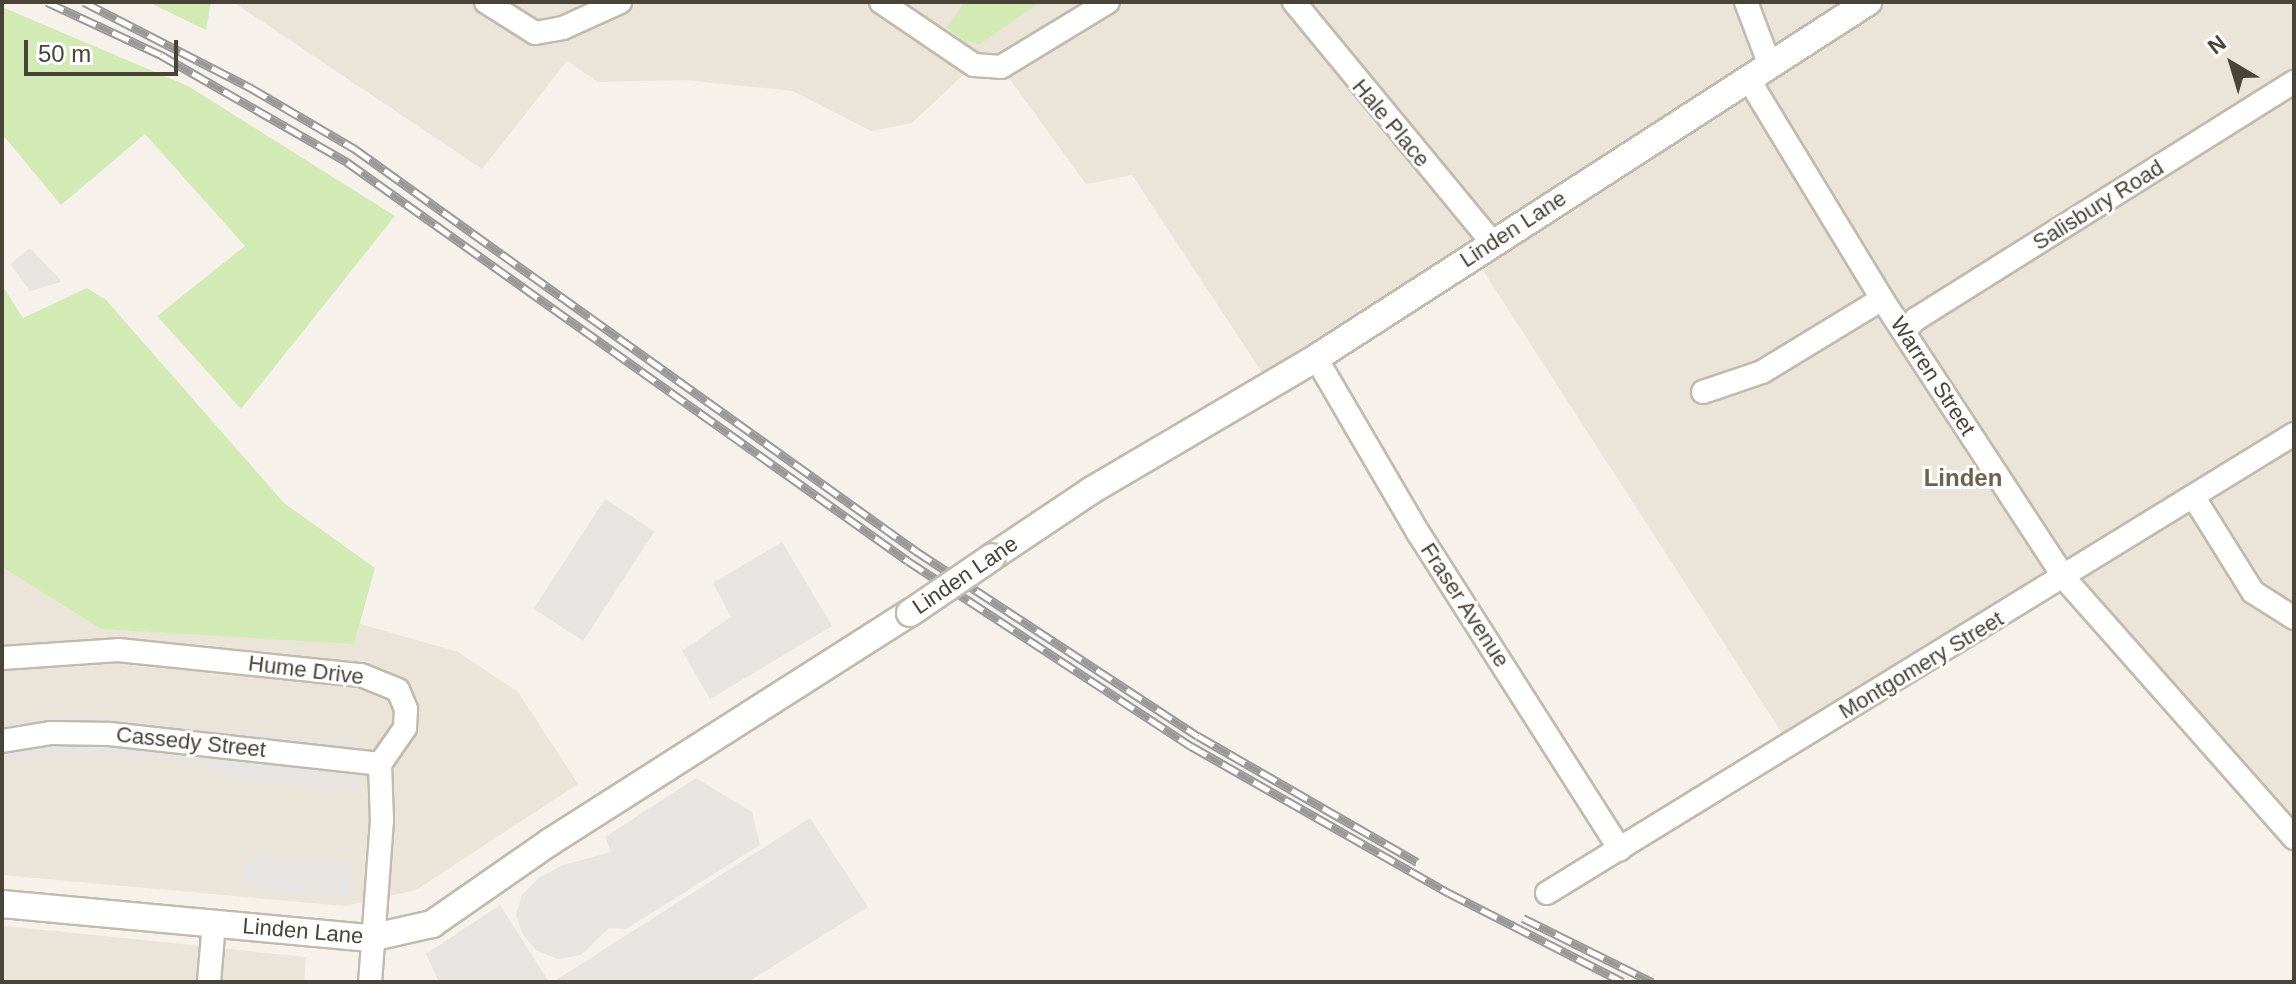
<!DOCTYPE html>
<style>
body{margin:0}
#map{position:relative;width:2296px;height:984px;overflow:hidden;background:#f6f2eb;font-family:Arial,sans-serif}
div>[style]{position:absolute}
.residential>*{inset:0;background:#eae4d9}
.green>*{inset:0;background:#d2eab4}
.parking>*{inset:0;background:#e7e5e2;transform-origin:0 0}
.roads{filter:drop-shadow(2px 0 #c2baad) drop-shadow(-2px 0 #c2baad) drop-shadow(0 2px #c2baad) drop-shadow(0 -2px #c2baad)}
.minor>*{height:22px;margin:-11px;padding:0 11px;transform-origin:11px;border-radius:11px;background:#fff}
.tertiary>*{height:26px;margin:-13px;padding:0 13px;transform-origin:13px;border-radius:13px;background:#fff}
.rail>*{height:9px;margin-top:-4.5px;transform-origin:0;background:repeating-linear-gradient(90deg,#fff 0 18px,#999 0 36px);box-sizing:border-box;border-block:2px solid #999}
.bridges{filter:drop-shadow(2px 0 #c2baad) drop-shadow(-2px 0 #c2baad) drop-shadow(0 2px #c2baad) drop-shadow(0 -2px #c2baad)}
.tertiary-bridge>*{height:26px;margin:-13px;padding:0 13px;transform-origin:13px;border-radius:13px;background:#fff}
span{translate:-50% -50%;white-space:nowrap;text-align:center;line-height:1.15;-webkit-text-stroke:6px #fff;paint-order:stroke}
.street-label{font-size:22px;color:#4a4338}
.neighbourhood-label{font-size:24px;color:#6d614f;font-weight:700}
.frame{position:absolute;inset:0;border:4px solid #4a4338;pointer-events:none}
.north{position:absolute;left:2192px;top:24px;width:80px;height:80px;-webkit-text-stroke:6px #fff;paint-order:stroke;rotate:322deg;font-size:22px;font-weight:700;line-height:32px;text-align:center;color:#4a4338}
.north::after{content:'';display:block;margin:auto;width:28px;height:36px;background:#4a4338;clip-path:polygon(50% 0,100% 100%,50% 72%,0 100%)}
.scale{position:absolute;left:24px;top:40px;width:154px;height:36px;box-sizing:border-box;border:4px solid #4a4338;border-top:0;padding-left:10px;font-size:24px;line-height:28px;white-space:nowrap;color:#4a4338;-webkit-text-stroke:6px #fff;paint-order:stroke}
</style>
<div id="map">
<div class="residential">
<i style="clip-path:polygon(233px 2px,2294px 2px,2294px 838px,2065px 579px,1789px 744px,1473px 255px,1271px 386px,1132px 175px,1086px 184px,1001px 67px,974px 65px,912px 123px,871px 131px,793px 91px,684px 80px,598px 82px,567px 61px,482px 169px)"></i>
<i style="clip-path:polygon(2px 567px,101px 629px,354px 643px,360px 624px,458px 652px,518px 692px,578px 784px,416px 890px,344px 906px,2px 875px)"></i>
<i style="clip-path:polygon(6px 926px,306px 957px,304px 982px,2px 982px,2px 927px)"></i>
</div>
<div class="green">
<i style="clip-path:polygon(148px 2px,211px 2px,206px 30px)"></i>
<i style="clip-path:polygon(965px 2px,1040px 2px,980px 44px,962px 40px,947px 27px)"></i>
<i style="clip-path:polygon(2px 7px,188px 86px,395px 216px,241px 409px,157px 316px,245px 246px,145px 134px,61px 205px,2px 134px)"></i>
<i style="clip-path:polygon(2px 285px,23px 318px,87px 288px,106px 300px,284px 503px,375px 568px,354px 644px,101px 629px,2px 567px)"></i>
</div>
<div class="parking">
<i style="clip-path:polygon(30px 248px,57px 276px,61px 282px,30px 291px,10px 264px)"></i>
<i style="left:605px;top:499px;width:59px;height:131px;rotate:33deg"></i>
<i style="clip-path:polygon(782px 542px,832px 626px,710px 699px,682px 651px,731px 617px,713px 583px)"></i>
<i style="clip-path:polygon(83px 715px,362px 743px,355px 793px,208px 775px,205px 758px,192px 763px,96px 754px,2px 759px,2px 721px)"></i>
<i style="clip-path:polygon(696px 778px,752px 812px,760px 845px,626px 929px,609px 928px,581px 955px,558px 959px,537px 951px,523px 935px,516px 915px,522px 895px,540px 877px,563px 865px,611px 852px,605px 837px)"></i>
<i style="clip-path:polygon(810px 818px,868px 907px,748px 982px,553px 982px)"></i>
<i style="left:245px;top:853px;width:107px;height:35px;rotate:5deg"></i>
<i style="clip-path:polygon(500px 905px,549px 982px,439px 982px,426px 954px)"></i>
</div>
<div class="roads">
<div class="minor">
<i style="left:486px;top:2px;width:58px;rotate:32.3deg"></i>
<i style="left:535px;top:33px;width:28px;rotate:-10deg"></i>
<i style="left:563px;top:28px;width:63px;rotate:-24.5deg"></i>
<i style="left:881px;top:2px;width:112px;rotate:34.1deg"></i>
<i style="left:974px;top:65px;width:27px;rotate:4deg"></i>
<i style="left:1001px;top:67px;width:125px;rotate:-31.3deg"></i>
<i style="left:1294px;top:2px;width:311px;rotate:50.5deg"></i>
<i style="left:1746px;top:2px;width:65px;rotate:69.3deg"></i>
<i style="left:1749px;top:80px;width:256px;rotate:58.7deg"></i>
<i style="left:1882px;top:299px;width:334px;rotate:56.8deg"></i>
<i style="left:2065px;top:579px;width:346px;rotate:48.5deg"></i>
<i style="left:1904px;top:331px;width:17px;rotate:-45deg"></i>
<i style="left:1916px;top:319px;width:446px;rotate:-32.1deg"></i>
<i style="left:1316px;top:358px;width:204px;rotate:59.7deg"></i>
<i style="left:1419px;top:534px;width:374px;rotate:57.5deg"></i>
<i style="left:1703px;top:392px;width:62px;rotate:-18.7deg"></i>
<i style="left:1762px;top:372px;width:140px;rotate:-31.3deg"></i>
<i style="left:2193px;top:496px;width:113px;rotate:58deg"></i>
<i style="left:2253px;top:592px;width:49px;rotate:32.4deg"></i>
<i style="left:2px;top:658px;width:116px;rotate:-3.9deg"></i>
<i style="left:118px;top:650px;width:244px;rotate:5.9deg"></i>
<i style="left:361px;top:675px;width:40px;rotate:22deg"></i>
<i style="left:398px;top:690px;width:21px;rotate:67deg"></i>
<i style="left:406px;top:709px;width:19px;rotate:93deg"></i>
<i style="left:405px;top:728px;width:44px;rotate:124.8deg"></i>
<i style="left:380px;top:764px;width:56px;rotate:88deg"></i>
<i style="left:382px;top:820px;width:162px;rotate:94.2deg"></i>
<i style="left:2px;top:741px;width:50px;rotate:-9.3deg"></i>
<i style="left:51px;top:733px;width:58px;rotate:1deg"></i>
<i style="left:109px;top:734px;width:273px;rotate:6.3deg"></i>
<i style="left:1547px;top:893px;width:877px;rotate:-31.57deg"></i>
<i style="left:209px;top:982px;width:60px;rotate:-85.2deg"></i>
</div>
<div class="tertiary">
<i style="left:992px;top:557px;width:120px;rotate:-33.8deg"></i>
<i style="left:1092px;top:490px;width:260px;rotate:-30.5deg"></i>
<i style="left:1316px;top:358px;width:657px;rotate:-32.82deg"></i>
<i style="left:2px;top:904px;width:370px;rotate:5.3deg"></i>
<i style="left:370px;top:938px;width:64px;rotate:-12.7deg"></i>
<i style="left:432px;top:924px;width:144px;rotate:-34.8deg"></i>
<i style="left:550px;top:842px;width:427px;rotate:-32.5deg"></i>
</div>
</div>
<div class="rail">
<i style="left:47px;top:2px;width:126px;rotate:24.9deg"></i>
<i style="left:161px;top:55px;width:215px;rotate:29.9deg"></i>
<i style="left:347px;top:162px;width:688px;rotate:35.42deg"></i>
<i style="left:908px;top:561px;width:338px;rotate:33.2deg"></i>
<i style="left:1191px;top:746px;width:297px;rotate:29.7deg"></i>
<i style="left:1449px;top:893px;width:195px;rotate:27.1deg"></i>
<i style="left:84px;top:2px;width:188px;rotate:27.2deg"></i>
<i style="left:251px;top:88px;width:121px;rotate:30.4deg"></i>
<i style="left:355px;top:149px;width:690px;rotate:35.62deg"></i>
<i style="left:916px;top:551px;width:337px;rotate:33.3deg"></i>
<i style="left:1198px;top:736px;width:253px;rotate:29.9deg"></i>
<i style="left:1523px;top:918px;width:144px;rotate:26.4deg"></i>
</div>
<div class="bridges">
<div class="tertiary-bridge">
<i style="left:910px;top:613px;width:99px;rotate:-34.3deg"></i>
</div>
</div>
<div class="street-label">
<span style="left:1391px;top:123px;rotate:50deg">Hale Place</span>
<span style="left:2098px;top:205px;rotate:-32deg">Salisbury Road</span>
<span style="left:1513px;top:229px;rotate:-33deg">Linden Lane</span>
<span style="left:1933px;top:376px;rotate:57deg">Warren Street</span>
<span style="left:965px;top:575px;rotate:-34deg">Linden Lane</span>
<span style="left:1465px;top:605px;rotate:57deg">Fraser Avenue</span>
<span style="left:1921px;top:665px;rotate:-31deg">Montgomery Street</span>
<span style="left:306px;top:670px;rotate:7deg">Hume Drive</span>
<span style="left:191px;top:742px;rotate:6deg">Cassedy Street</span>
<span style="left:303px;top:931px;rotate:5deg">Linden Lane</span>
</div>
<div class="neighbourhood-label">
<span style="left:1963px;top:478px">Linden</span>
</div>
<div class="frame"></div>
<div class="north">N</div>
<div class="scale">50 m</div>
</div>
